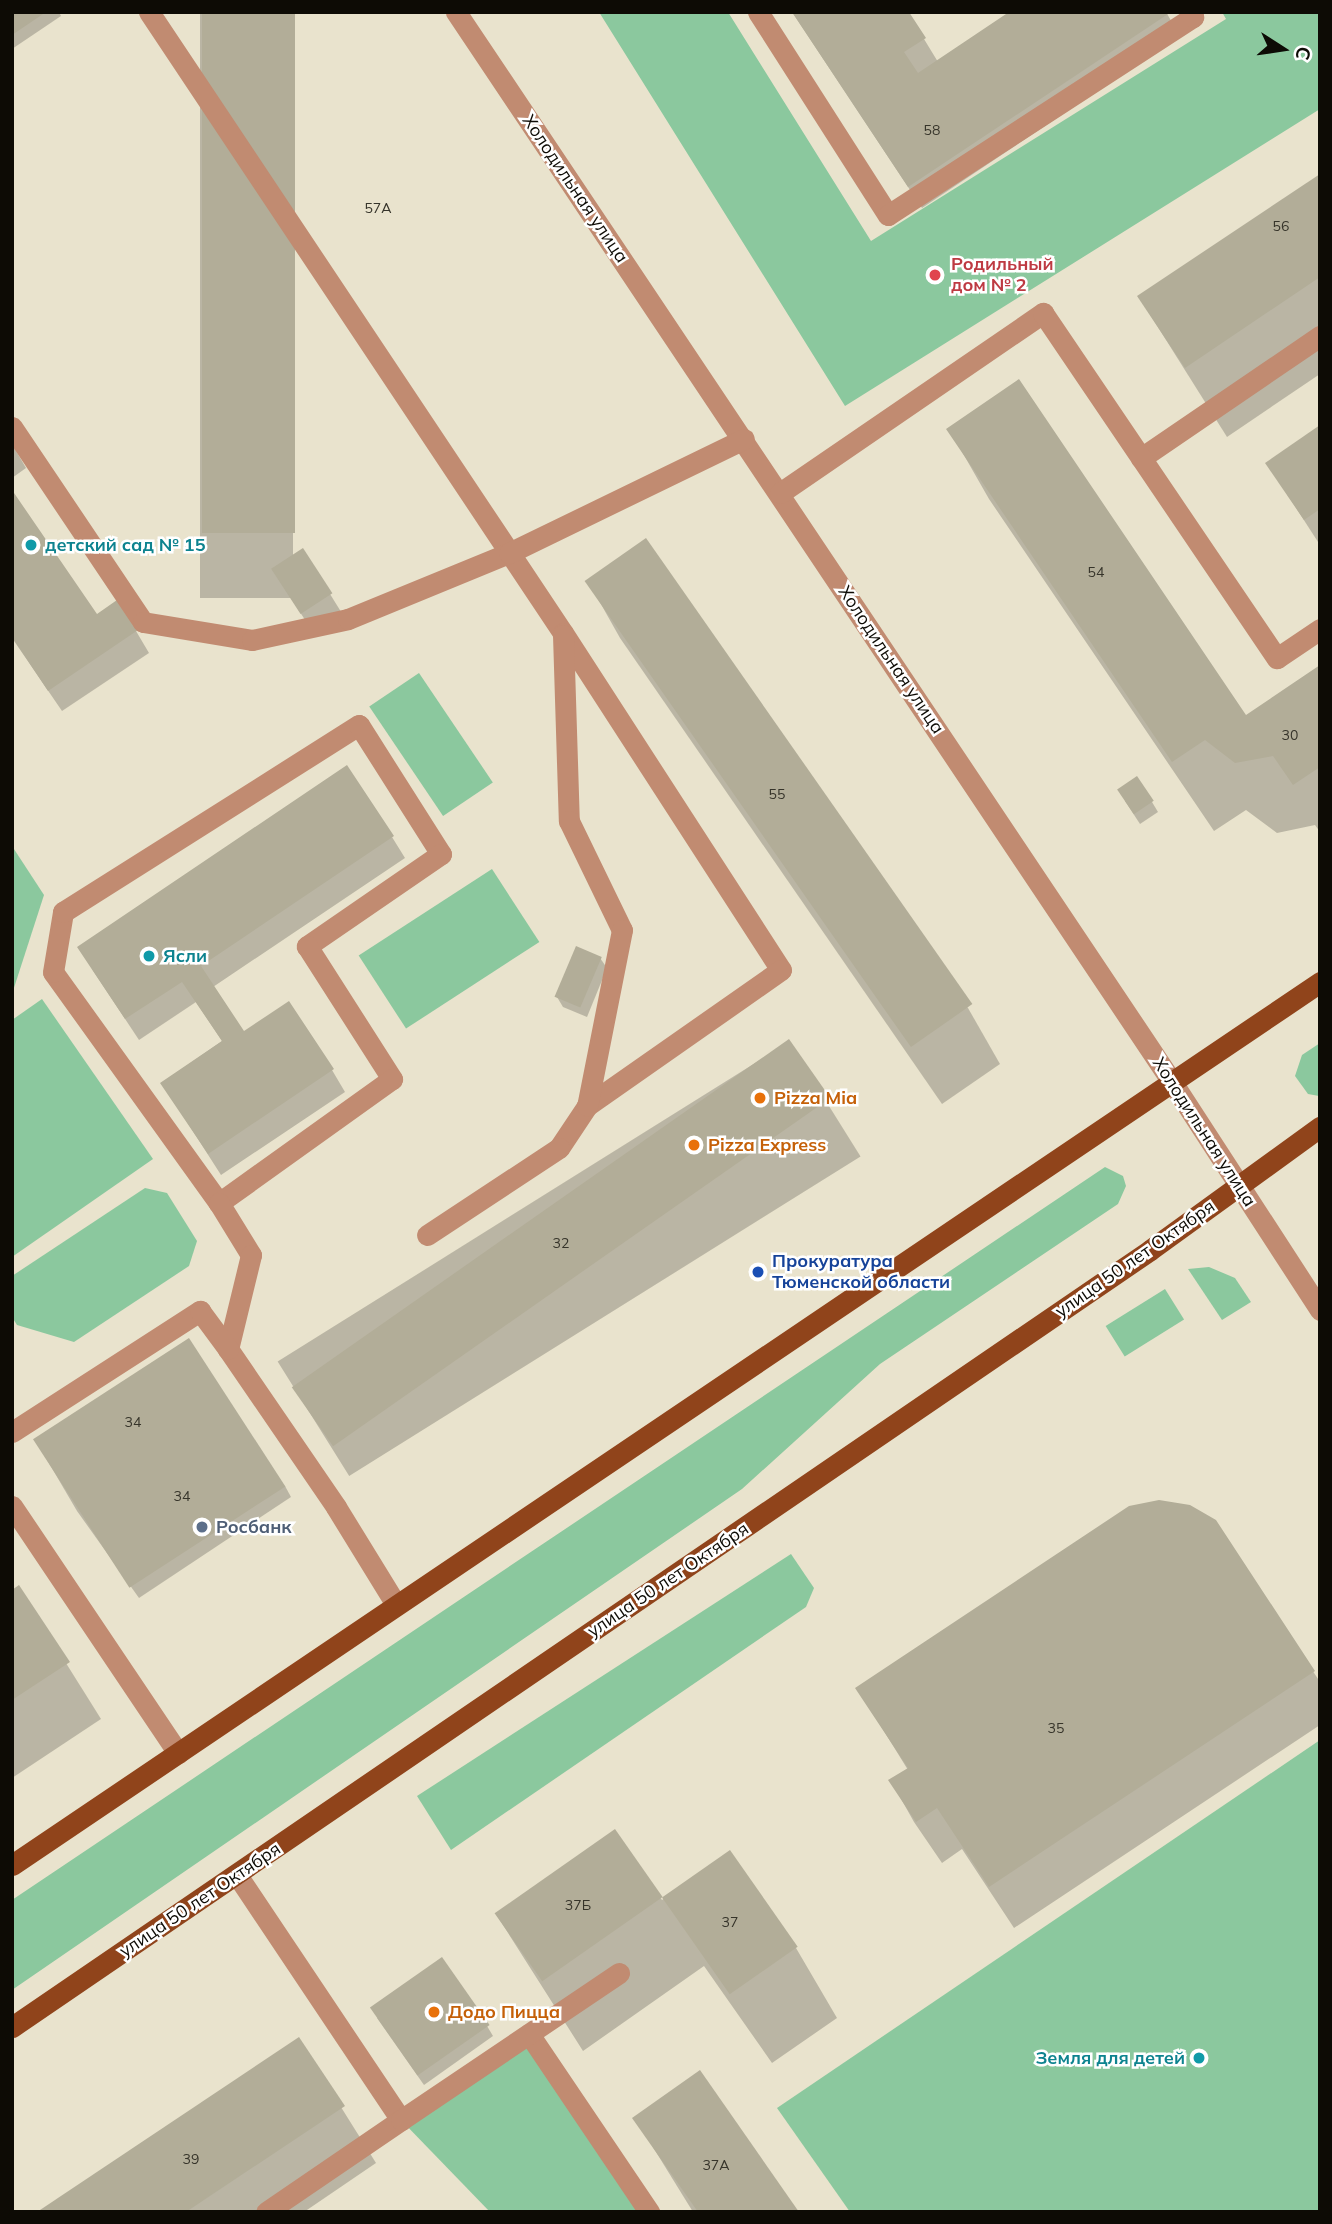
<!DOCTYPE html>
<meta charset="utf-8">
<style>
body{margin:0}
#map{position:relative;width:1332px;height:2224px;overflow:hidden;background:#e9e3cd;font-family:Mulish,sans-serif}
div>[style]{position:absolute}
.green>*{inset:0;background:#8bc89e;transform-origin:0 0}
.shadow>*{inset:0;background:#0003;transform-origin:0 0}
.building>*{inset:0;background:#b2ad98;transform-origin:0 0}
.minor>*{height:21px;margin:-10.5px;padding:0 10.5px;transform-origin:10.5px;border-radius:10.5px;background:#c18b71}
.major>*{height:21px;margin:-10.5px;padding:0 10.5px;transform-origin:10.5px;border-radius:10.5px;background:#90441b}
.dots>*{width:19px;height:19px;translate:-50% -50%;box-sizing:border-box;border:4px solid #fff;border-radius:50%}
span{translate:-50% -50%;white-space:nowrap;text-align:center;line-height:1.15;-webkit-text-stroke:5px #fff;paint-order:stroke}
.number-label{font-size:14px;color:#36342a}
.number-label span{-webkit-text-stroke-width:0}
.street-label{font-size:18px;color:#0d0b05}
.health-label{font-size:18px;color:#be3a42;font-weight:700}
.left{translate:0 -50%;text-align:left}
.culture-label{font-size:18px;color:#0d838f;font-weight:700}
.right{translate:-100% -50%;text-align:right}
.food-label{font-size:18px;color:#c56008;font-weight:700}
.transit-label{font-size:18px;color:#164399;font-weight:700}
.service-label{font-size:18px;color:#4e5e75;font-weight:700}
.frame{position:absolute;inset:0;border:14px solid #0d0b05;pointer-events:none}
.north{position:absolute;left:1248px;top:14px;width:70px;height:70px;-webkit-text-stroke:5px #fff;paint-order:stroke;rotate:102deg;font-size:19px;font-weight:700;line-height:28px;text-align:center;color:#0d0b05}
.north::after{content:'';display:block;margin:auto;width:24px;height:32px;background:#0d0b05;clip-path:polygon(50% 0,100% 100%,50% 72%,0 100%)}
</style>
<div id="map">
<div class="green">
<i style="clip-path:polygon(599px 12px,728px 12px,871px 241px,1226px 19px,1222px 12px,1320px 12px,1320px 109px,845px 406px)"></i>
<i style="left:419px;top:673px;width:132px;height:60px;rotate:56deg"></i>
<i style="clip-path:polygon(12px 846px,44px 895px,12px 994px)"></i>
<i style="left:492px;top:869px;width:87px;height:159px;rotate:57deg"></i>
<i style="clip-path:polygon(42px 999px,153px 1159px,12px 1257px,12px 1020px)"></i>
<i style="clip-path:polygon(1320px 1043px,1320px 1096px,1319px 1096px,1308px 1094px,1295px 1076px,1302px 1055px)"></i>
<i style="clip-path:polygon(1105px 1167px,1123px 1176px,1126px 1186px,1118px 1204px,880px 1364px,742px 1489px,12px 1990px,12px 1900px)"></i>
<i style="clip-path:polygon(145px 1188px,167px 1193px,197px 1241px,189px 1266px,74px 1342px,17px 1325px,12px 1317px,12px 1276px)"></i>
<i style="clip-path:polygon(1209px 1267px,1235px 1278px,1251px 1302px,1222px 1320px,1188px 1269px)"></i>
<i style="left:1165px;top:1289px;width:36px;height:70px;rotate:58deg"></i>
<i style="clip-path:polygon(791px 1554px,814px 1588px,806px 1607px,451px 1850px,417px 1796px)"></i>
<i style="clip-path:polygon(1320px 1740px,1320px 2212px,850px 2212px,777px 2108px)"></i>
<i style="clip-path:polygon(529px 2034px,649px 2212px,490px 2212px,401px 2120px)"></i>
</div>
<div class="shadow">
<i style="clip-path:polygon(12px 12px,59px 12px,61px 16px,12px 49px)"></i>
<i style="left:200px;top:12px;width:93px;height:586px"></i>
<i style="clip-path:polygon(792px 12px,924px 39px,938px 62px,1166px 12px,1180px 36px,922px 208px)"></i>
<i style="clip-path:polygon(1320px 176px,1320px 374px,1227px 437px,1139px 297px)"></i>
<i style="clip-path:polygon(1320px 428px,1320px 545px,1267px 463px)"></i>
<i style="clip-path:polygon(949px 429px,1245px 718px,1320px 667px,1320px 832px,1315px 825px,1277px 833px,1246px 810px,1214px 831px,989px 499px)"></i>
<i style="clip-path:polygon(12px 444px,26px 468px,12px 478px)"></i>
<i style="clip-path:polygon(12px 493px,96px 617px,136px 631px,149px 653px,62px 711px,12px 638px)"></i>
<i style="clip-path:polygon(273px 570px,330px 594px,343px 615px,314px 634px)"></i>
<i style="clip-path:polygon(588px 581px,968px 1008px,1000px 1064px,942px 1104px,620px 638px)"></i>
<i style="clip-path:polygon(1125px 801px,1152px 802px,1158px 812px,1140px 824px)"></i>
<i style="clip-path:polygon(392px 837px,405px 858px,213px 987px,243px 1033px,332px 1070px,345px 1092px,221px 1175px,162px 1083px,222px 1041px,196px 1002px,139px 1040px,92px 969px)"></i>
<i style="clip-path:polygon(600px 958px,607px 968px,587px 1017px,563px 1007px,557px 997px)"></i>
<i style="left:789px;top:1042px;width:135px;height:603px;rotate:58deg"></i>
<i style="clip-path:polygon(36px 1441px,285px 1486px,291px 1497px,139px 1598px,77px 1511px)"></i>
<i style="clip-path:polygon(1214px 1521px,1320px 1682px,1320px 1725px,1014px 1928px,962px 1849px,942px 1863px,914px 1822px,891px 1781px,908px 1770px,858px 1689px)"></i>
<i style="clip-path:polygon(19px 1588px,101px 1719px,12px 1778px,12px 1592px)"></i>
<i style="clip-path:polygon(615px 1831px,662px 1900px,730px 1852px,796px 1948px,837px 2018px,772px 2063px,704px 1966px,583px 2051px,496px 1914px)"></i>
<i style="clip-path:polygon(377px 2018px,487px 2026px,493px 2036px,424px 2085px)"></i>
<i style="clip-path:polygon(299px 2040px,376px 2163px,304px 2212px,40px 2212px)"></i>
<i style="clip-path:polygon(635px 2118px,797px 2212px,693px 2212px)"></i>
</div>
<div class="building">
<i style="clip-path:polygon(12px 12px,46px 12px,12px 35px)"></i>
<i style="left:202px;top:12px;width:93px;height:521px"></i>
<i style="clip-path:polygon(792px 12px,909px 12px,926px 38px,904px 52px,918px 73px,1009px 12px,1171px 12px,908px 187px)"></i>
<i style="clip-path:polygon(1320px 174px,1320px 277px,1185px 368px,1137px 296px)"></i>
<i style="clip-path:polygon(1019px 379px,1246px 715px,1320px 665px,1320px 767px,1293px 785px,1273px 756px,1235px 763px,1205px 740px,1172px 762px,946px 429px)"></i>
<i style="clip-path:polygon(1320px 425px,1320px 509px,1304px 520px,1265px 463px)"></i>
<i style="clip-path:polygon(12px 490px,97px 614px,117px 600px,138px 630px,48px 691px,12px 637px)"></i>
<i style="left:646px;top:538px;width:569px;height:75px;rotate:55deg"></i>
<i style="left:303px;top:548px;width:54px;height:38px;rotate:57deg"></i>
<i style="clip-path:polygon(347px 765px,394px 836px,201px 966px,244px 1031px,289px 1001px,334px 1069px,208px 1154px,160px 1083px,222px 1041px,182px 982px,125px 1019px,77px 947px)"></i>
<i style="left:1137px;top:776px;width:30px;height:24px;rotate:56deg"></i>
<i style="left:576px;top:946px;width:28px;height:55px;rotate:23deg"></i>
<i style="left:789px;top:1039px;width:72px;height:607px;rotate:55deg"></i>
<i style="left:189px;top:1338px;width:177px;height:186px;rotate:57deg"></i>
<i style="clip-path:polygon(1159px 1500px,1190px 1505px,1216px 1520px,1315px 1671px,989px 1887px,937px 1808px,916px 1822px,888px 1780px,908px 1768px,855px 1688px,1129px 1506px)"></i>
<i style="clip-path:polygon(19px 1585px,70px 1662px,12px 1700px,12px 1590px)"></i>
<i style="left:615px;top:1829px;width:83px;height:147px;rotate:55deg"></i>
<i style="left:730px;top:1850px;width:118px;height:83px;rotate:55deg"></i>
<i style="left:442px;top:1957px;width:83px;height:88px;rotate:55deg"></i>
<i style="clip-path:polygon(299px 2037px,345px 2106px,186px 2212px,37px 2212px)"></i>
<i style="clip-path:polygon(700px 2070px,799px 2212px,698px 2212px,632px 2118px)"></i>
</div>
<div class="minor">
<i style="left:149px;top:12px;width:746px;rotate:56.31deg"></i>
<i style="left:563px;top:633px;width:401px;rotate:57.1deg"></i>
<i style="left:781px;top:970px;width:237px;rotate:145deg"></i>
<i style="left:587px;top:1106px;width:50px;rotate:123.7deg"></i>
<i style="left:559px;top:1148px;width:158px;rotate:146.6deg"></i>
<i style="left:456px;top:12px;width:1287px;rotate:56.21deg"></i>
<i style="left:1172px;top:1082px;width:272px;rotate:57deg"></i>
<i style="left:758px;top:12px;width:241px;rotate:57.4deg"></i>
<i style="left:888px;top:215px;width:364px;rotate:-33deg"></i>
<i style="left:1193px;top:17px;width:6px;rotate:-121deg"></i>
<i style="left:12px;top:427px;width:235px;rotate:56.1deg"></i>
<i style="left:143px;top:622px;width:110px;rotate:9.4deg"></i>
<i style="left:252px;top:640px;width:98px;rotate:-12.3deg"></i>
<i style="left:348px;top:619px;width:174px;rotate:-22.3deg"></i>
<i style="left:509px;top:553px;width:261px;rotate:-25.9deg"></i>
<i style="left:1141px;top:458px;width:217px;rotate:-34.3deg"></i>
<i style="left:780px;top:493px;width:319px;rotate:-34.4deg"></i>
<i style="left:1043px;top:313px;width:417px;rotate:55.9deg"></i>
<i style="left:1277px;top:658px;width:52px;rotate:-34deg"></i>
<i style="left:563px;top:635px;width:186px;rotate:88.2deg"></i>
<i style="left:569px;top:821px;width:121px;rotate:64.1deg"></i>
<i style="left:622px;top:930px;width:179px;rotate:101.2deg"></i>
<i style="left:219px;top:1203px;width:284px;rotate:-125.7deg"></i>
<i style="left:53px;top:972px;width:61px;rotate:-80.5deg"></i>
<i style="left:63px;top:912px;width:350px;rotate:-32.3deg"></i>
<i style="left:359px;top:725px;width:153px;rotate:57.6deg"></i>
<i style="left:441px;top:854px;width:163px;rotate:145.5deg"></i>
<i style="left:307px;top:946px;width:158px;rotate:57.4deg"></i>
<i style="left:392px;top:1079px;width:213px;rotate:144.4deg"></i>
<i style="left:219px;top:1203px;width:61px;rotate:58.4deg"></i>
<i style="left:251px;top:1255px;width:97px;rotate:103.7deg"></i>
<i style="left:228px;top:1349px;width:191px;rotate:55.6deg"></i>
<i style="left:336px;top:1507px;width:113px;rotate:58.4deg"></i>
<i style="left:12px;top:1432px;width:224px;rotate:-32.8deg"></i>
<i style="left:200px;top:1311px;width:47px;rotate:53.6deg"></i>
<i style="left:12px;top:1506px;width:298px;rotate:56.1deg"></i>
<i style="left:237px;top:1875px;width:295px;rotate:56.2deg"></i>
<i style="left:401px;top:2120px;width:163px;rotate:145.7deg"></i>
<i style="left:529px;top:2034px;width:215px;rotate:56deg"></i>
<i style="left:401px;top:2120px;width:263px;rotate:-34deg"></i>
</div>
<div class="major">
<i style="left:12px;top:1865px;width:1578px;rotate:-34.02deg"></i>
<i style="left:12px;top:2027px;width:1378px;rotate:-34.32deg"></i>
<i style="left:1150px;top:1250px;width:210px;rotate:-35.9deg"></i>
</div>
<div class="dots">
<i style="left:935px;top:275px;background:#e0444e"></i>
<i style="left:31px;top:545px;background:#0f9aa8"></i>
<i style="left:149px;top:956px;background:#0f9aa8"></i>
<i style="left:760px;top:1098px;background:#e8710a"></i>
<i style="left:694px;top:1145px;background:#e8710a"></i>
<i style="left:758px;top:1272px;background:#1a4fb4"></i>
<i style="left:202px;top:1527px;background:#5c6f8a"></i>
<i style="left:434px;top:2012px;background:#e8710a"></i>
<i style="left:1199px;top:2058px;background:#0f9aa8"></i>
</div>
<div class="number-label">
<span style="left:932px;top:130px">58</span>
<span style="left:378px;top:208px">57А</span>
<span style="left:1281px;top:226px">56</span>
<span style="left:1096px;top:572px">54</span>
<span style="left:1290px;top:735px">30</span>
<span style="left:777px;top:794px">55</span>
<span style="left:561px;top:1243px">32</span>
<span style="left:133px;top:1422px">34</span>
<span style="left:182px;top:1496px">34</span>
<span style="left:1056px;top:1728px">35</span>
<span style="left:578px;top:1905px">37Б</span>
<span style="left:730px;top:1922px">37</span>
<span style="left:191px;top:2159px">39</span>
<span style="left:716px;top:2165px">37А</span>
</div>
<div class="street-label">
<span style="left:575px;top:189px;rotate:56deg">Холодильная улица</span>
<span style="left:891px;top:660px;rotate:56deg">Холодильная улица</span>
<span style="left:1204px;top:1132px;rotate:57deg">Холодильная улица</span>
<span style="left:1135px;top:1259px;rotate:-35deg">улица 50 лет Октября</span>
<span style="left:668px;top:1580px;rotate:-34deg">улица 50 лет Октября</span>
<span style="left:200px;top:1900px;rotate:-34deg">улица 50 лет Октября</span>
</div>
<div class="health-label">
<span class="left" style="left:951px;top:275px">Родильный<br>дом № 2</span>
</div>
<div class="culture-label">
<span class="left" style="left:45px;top:545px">детский сад № 15</span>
<span class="left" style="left:163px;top:956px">Ясли</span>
<span class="right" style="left:1185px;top:2058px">Земля для детей</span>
</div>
<div class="food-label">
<span class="left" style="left:774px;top:1098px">Pizza Mia</span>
<span class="left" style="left:708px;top:1145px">Pizza Express</span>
<span class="left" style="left:448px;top:2012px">Додо Пицца</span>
</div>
<div class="transit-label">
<span class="left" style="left:772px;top:1272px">Прокуратура<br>Тюменской области</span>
</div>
<div class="service-label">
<span class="left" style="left:216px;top:1527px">Росбанк</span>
</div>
<div class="frame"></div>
<div class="north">С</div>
</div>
